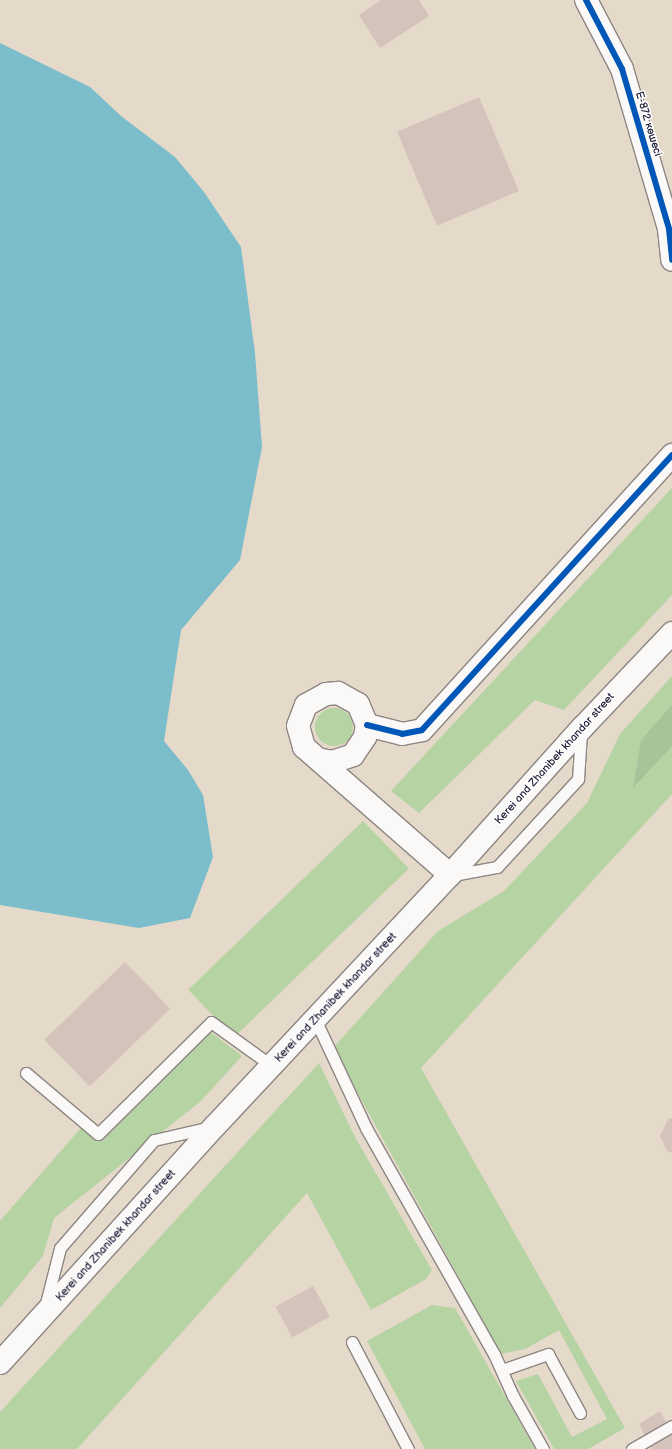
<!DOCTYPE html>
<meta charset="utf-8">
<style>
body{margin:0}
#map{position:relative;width:672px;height:1449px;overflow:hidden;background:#e5d9c9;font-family:"Balsamiq Sans",sans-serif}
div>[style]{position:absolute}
.green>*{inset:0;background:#b6d3a4;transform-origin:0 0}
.round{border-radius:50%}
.forest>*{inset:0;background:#a6c399}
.water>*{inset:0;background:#7bbdcb}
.building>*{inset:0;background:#d4c3bb;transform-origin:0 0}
.roads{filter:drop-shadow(1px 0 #8c8683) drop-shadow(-1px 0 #8c8683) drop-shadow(0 1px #8c8683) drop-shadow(0 -1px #8c8683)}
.service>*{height:11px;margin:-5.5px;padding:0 5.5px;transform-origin:5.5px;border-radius:5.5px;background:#fbf9f7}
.minor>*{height:22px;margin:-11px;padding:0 11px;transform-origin:11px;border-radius:11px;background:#fbf9f7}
.secondary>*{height:22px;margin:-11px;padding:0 11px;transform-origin:11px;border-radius:11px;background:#fbf9f7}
.cycleway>*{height:6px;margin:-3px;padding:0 3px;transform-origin:3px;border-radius:3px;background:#0057b8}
span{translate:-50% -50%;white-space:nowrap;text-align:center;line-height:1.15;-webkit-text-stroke:3px #fff;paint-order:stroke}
.street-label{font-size:11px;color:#22223b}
</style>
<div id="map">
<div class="green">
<i style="clip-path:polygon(672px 488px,672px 595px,564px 710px,535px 700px,419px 813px,391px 791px)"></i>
<i style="clip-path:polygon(672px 676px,672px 794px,421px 1068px,625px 1428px,588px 1449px,554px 1449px,516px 1381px,538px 1374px,572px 1437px,607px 1419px,559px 1330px,525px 1349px,501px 1354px,333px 1048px,438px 931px,504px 891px,587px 803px,620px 734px)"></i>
<i class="round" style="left:315px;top:708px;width:38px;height:38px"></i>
<i style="left:363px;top:821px;width:66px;height:243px;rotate:46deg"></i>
<i style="clip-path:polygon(204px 1027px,242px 1056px,201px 1101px,54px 1218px,43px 1256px,0 1308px,0 1221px,85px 1123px,98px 1134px)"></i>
<i style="clip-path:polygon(319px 1063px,356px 1139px,432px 1270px,426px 1279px,371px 1310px,307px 1193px,77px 1449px,0 1449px,0 1412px)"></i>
<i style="clip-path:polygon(432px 1305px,455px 1308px,535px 1449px,425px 1449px,367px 1341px)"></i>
</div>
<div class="forest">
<i style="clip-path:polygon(672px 705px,672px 746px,633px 788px,641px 740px)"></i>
</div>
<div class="water">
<i style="clip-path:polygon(0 43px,90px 87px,121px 116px,175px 157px,204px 192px,241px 247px,255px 353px,262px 447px,240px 560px,181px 630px,164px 741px,188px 770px,203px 795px,213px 857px,190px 918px,139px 928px,0 905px)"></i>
</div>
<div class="building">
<i style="clip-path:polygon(381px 0,419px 0,429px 16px,380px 48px,359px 15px)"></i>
<i style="left:479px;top:97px;width:102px;height:89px;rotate:67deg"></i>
<i style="left:125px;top:962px;width:65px;height:112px;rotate:46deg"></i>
<i style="clip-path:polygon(672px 1118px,672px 1153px,667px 1151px,660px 1136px,668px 1119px)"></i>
<i style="left:313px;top:1286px;width:35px;height:43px;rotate:61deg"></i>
<i style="clip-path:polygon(660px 1411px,672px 1433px,672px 1449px,652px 1449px,639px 1424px)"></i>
</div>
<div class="roads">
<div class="service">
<i style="left:453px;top:875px;width:45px;rotate:-10.3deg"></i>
<i style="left:497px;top:867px;width:120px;rotate:-47.4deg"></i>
<i style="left:578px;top:779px;width:46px;rotate:-86.3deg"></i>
<i style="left:315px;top:1019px;width:120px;rotate:64.9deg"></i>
<i style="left:366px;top:1128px;width:260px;rotate:60.5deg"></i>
<i style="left:494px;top:1354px;width:46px;rotate:65.7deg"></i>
<i style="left:513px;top:1396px;width:61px;rotate:60.5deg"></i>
<i style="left:26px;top:1073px;width:94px;rotate:40.3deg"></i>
<i style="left:98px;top:1134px;width:159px;rotate:-44.7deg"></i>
<i style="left:211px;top:1022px;width:75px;rotate:35.8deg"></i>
<i style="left:45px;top:1307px;width:61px;rotate:-75.7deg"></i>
<i style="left:60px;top:1248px;width:143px;rotate:-49deg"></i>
<i style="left:154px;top:1140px;width:58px;rotate:-12.8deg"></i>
<i style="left:352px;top:1342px;width:121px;rotate:62.4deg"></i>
<i style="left:502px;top:1370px;width:49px;rotate:-19.2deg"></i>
<i style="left:548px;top:1354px;width:67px;rotate:61.5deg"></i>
<i style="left:632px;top:1449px;width:46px;rotate:-29.9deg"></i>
</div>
<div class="minor">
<i style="left:586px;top:0;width:78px;rotate:62.4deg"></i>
<i style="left:622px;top:69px;width:167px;rotate:73.6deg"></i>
<i style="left:669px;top:229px;width:31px;rotate:84deg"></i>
<i style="left:367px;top:725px;width:36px;rotate:14deg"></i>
<i style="left:402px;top:734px;width:20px;rotate:-11deg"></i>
<i style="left:422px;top:730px;width:372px;rotate:-47.7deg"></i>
<i style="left:322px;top:760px;width:10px;rotate:11deg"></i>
<i style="left:332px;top:762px;width:22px;rotate:-18deg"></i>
<i style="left:353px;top:755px;width:22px;rotate:-56deg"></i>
<i style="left:365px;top:737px;width:12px;rotate:-81deg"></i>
<i style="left:367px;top:725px;width:23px;rotate:-113deg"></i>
<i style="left:358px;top:704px;width:23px;rotate:-151deg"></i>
<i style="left:338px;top:693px;width:12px;rotate:175deg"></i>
<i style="left:326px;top:694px;width:23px;rotate:151deg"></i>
<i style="left:306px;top:705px;width:22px;rotate:111deg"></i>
<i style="left:298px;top:726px;width:22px;rotate:74deg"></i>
<i style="left:304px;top:747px;width:194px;rotate:41.2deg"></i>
</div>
<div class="secondary">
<i style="left:0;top:1363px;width:320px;rotate:-47.8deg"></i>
<i style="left:215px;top:1126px;width:344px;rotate:-46.9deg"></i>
<i style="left:450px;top:875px;width:198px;rotate:-48.1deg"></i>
<i style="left:582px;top:728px;width:131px;rotate:-46.5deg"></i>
</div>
</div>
<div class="cycleway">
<i style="left:586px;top:0;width:78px;rotate:62.4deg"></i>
<i style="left:622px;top:69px;width:167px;rotate:73.6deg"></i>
<i style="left:669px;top:229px;width:31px;rotate:84deg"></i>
<i style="left:367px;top:725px;width:36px;rotate:14deg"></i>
<i style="left:402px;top:734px;width:20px;rotate:-11deg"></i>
<i style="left:422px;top:730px;width:372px;rotate:-47.7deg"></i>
</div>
<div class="street-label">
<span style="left:648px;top:124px;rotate:73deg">Е-872 көшесі</span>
<span style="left:555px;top:759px;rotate:-48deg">Kerei and Zhanibek khandar street</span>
<span style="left:336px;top:998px;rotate:-47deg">Kerei and Zhanibek khandar street</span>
<span style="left:116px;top:1236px;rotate:-48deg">Kerei and Zhanibek khandar street</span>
</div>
</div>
